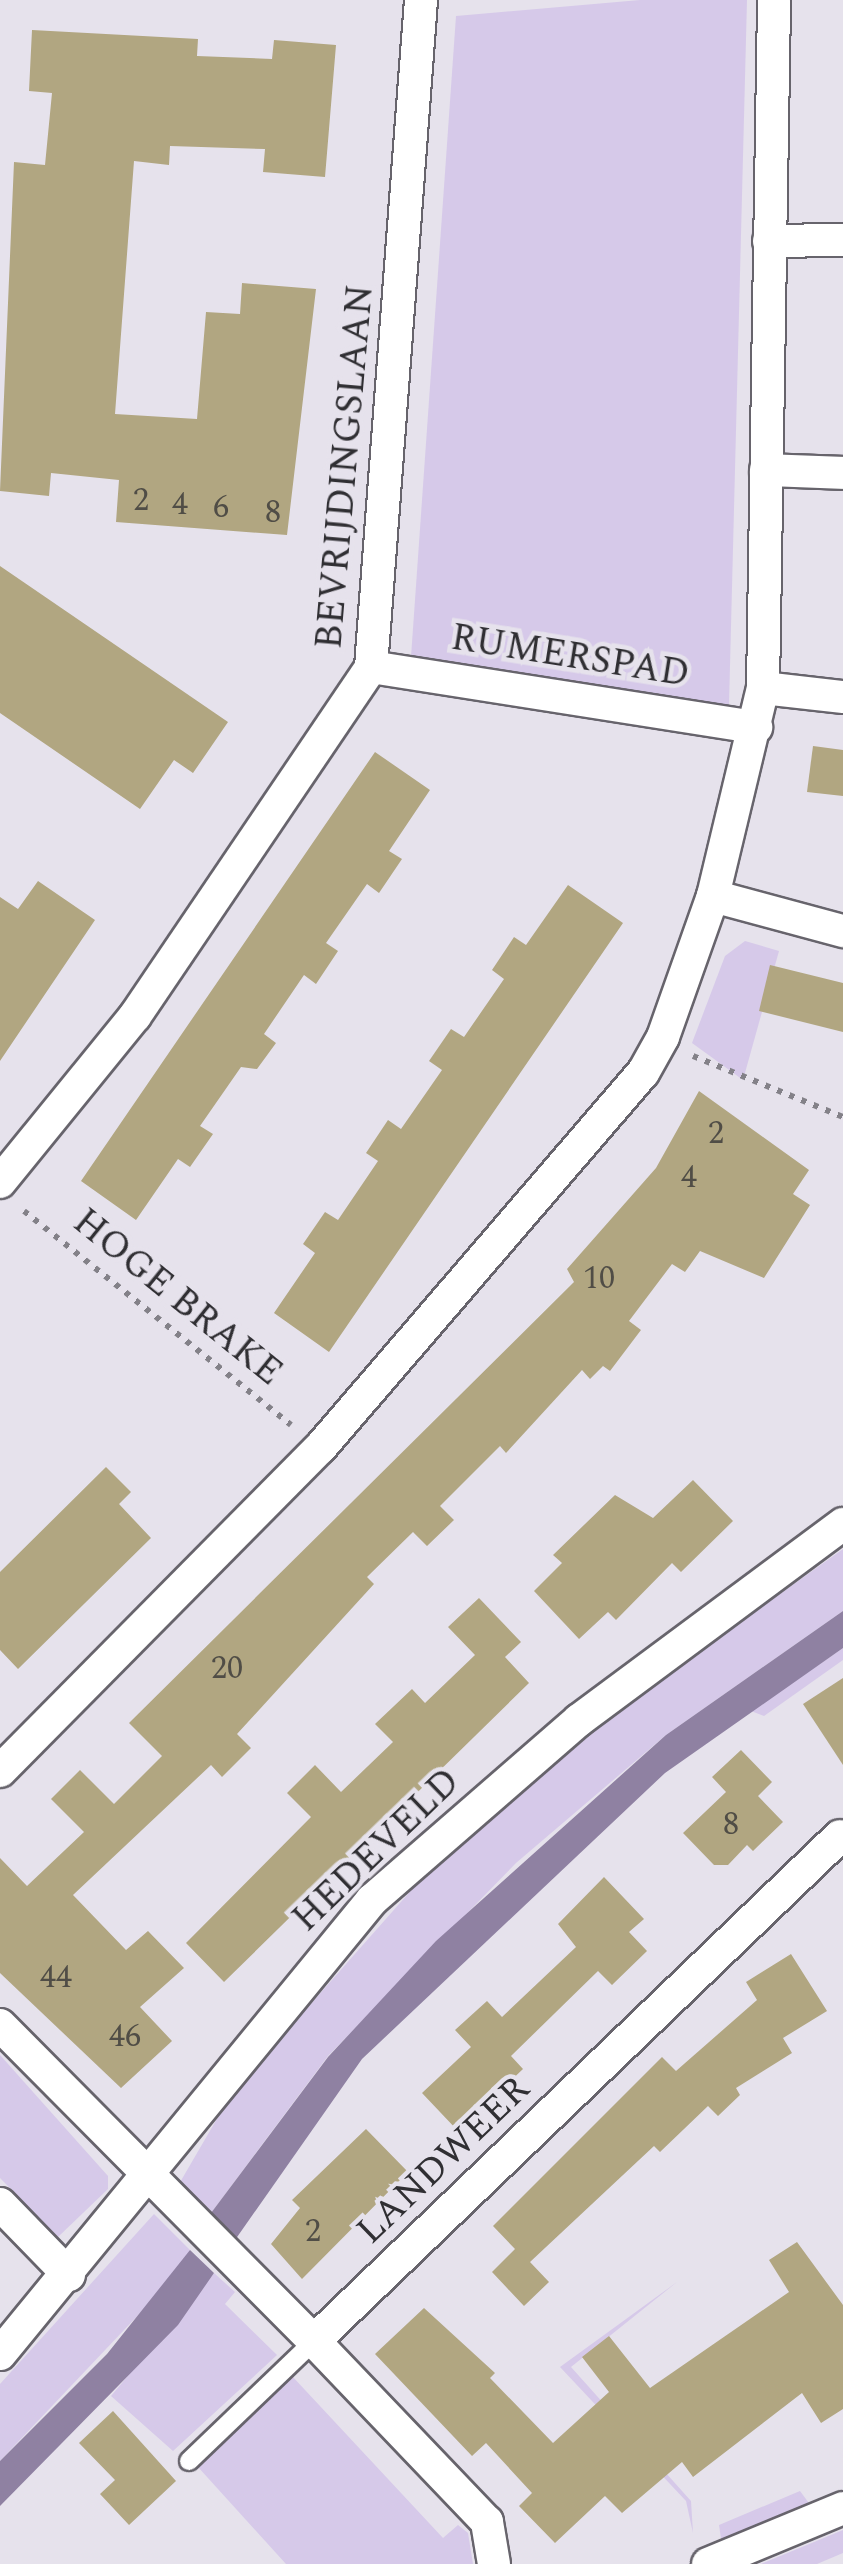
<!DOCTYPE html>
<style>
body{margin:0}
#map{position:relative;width:843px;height:2564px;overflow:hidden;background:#e6e2ec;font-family:Spectral,serif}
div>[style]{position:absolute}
.green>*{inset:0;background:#d6c9e9}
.water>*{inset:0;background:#8f81a2}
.building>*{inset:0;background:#b1a681}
.path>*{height:6px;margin-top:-3px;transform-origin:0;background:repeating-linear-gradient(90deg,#838188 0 5px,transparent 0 13px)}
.roads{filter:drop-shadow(2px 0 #67646c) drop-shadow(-2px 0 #67646c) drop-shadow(0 2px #67646c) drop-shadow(0 -2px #67646c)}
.lane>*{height:18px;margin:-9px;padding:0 9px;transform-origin:9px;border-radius:9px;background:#fff}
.street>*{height:32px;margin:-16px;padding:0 16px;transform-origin:16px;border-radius:16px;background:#fff}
span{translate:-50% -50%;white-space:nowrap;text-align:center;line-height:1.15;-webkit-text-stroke:9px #e6e2ec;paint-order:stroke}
.number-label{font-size:32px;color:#504d46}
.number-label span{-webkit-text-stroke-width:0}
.street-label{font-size:38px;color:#302f33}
</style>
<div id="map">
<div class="green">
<i style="clip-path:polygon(640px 0,747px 0,729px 705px,411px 657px,456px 16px)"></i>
<i style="clip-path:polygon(745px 941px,779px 951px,743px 1080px,692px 1043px,725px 956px)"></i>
<i style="clip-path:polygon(843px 1549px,843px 1611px,666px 1735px,516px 1863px,328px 2056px,211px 2213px,179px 2184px,232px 2093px,415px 1886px,585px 1733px)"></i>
<i style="clip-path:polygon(843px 1648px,843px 1660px,764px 1716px,751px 1711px)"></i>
<i style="clip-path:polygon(0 2055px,108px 2176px,108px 2189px,58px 2237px,0 2178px)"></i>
<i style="clip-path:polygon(154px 2214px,190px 2250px,177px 2274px,0 2461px,0 2384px)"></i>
<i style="clip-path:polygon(214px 2273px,235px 2292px,225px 2304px,277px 2355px,173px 2451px,111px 2396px)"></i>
<i style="clip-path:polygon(677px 2282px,571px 2367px,691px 2501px,693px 2533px,686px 2501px,560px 2367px)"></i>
<i style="clip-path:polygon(292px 2376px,443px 2538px,458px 2525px,468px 2533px,473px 2564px,286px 2564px,198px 2467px)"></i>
<i style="clip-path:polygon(800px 2491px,814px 2510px,722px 2545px,719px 2525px)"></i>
<i style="clip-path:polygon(843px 2530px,843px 2553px,817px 2564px,761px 2564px)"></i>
</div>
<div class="water">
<i style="clip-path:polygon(843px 1611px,843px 1648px,665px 1773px,362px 2059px,235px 2240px,211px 2213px,328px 2057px,436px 1941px,666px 1735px)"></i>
<i style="clip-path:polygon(190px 2250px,214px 2273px,178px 2325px,0 2506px,0 2461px,107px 2354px)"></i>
</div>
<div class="building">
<i style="clip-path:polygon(32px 30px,198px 39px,197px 56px,272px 59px,274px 40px,336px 45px,325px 177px,263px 172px,265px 149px,170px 146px,169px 165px,134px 161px,115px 414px,197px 419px,206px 312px,240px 314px,242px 283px,316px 289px,287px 535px,116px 522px,119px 480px,51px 473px,49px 496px,0 491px,14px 162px,45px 165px,52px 93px,29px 91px)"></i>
<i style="clip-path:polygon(0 566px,228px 722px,193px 773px,174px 760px,140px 809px,0 713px)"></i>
<i style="clip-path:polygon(813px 746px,843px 750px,843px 796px,807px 792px)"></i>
<i style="clip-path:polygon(375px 752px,430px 790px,389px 851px,402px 859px,379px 893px,367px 884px,326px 943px,338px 951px,316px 984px,304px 975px,264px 1034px,276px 1043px,257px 1069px,241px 1067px,200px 1126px,213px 1134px,190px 1167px,178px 1159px,136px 1220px,81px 1181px)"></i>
<i style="clip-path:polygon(38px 881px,95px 920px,0 1061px,0 897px,18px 909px)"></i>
<i style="clip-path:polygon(568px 885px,623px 923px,329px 1352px,274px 1313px,315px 1253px,303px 1244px,325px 1212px,338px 1220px,378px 1161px,366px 1153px,388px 1120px,401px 1129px,442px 1070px,429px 1061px,451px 1029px,464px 1037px,504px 979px,492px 970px,514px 937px,526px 945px)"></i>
<i style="clip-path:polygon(770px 965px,843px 983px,843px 1032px,759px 1011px)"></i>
<i style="clip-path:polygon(699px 1091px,809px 1170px,793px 1194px,810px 1205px,764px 1278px,700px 1251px,685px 1272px,672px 1264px,629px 1321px,641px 1330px,610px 1371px,603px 1366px,590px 1379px,582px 1370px,506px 1453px,500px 1446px,440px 1506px,454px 1520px,427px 1546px,413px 1532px,367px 1577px,374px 1584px,237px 1734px,251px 1748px,222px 1777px,211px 1765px,73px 1895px,126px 1950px,148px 1931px,184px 1968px,140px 2007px,172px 2041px,121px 2088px,0 1973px,0 1858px,27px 1886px,84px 1832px,51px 1799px,80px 1770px,114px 1804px,162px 1756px,129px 1723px,574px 1282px,567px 1269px,656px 1168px)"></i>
<i style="clip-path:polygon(106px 1467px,131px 1492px,119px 1504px,151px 1538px,18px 1669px,0 1650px,0 1572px)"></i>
<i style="clip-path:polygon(693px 1480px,733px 1521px,681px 1572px,672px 1563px,616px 1620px,608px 1612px,579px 1639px,534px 1591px,562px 1563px,553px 1555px,615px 1495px,653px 1518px)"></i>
<i style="clip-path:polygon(479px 1598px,521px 1642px,505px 1657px,529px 1683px,224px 1982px,186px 1943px,311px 1817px,287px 1793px,315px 1765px,341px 1792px,393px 1742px,375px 1724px,412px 1689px,425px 1703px,475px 1655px,448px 1627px)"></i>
<i style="clip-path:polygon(843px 1678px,843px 1765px,803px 1704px)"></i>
<i style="clip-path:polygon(741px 1750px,772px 1782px,758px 1796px,783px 1822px,753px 1851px,747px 1845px,728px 1865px,714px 1865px,683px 1833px,726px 1792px,712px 1777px)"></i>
<i style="clip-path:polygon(604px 1877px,644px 1919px,629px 1932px,647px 1951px,612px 1985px,598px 1971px,511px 2056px,523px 2069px,458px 2131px,422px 2093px,471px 2047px,455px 2030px,487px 2001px,502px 2017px,576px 1947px,558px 1924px)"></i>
<i style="clip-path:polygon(791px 1954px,827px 2011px,783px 2038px,792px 2053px,736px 2088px,740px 2095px,718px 2116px,708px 2106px,660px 2152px,654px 2146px,530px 2262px,549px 2282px,524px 2306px,492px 2272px,515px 2249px,493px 2226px,662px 2057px,676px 2071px,757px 2000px,746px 1982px)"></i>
<i style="clip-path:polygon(366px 2129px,408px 2172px,302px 2279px,271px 2244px,300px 2208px,292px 2200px)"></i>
<i style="clip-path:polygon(797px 2242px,843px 2305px,843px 2409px,821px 2423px,802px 2393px,693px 2477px,682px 2462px,622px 2513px,605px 2496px,555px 2543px,519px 2506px,532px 2493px,486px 2443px,472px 2456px,375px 2354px,424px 2308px,495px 2373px,490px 2378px,553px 2443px,609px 2392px,582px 2357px,609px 2336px,650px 2388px,789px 2292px,769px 2260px)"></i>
<i style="clip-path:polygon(113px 2411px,176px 2481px,129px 2525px,100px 2494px,115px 2480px,79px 2443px)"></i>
</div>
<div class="path">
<i style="left:693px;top:1056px;width:162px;rotate:22.1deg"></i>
<i style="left:24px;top:1211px;width:342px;rotate:38.7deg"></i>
</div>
<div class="roads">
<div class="lane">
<i style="left:189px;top:2461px;width:173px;rotate:-43.8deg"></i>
</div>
<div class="street">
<i style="left:769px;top:241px;width:74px;rotate:-0.8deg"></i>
<i style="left:766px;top:470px;width:77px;rotate:2.2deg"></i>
<i style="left:371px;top:667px;width:390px;rotate:8.9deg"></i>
<i style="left:763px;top:688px;width:81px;rotate:6.4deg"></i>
<i style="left:713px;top:896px;width:135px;rotate:15.1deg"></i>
<i style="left:0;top:1182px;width:214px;rotate:-50.9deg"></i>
<i style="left:135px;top:1016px;width:421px;rotate:-55.9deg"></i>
<i style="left:371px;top:667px;width:669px;rotate:-85.71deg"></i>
<i style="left:0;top:1771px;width:455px;rotate:-45.3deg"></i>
<i style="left:320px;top:1448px;width:495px;rotate:-49.3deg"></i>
<i style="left:643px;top:1073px;width:41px;rotate:-60.9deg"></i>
<i style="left:663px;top:1037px;width:150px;rotate:-70.5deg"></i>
<i style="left:713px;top:896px;width:214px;rotate:-76.5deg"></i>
<i style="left:763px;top:688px;width:688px;rotate:-89.08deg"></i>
<i style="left:0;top:2025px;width:445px;rotate:45.2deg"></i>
<i style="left:0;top:2204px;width:99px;rotate:45.8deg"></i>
<i style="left:0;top:2354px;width:587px;rotate:-50.67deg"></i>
<i style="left:372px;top:1900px;width:274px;rotate:-41deg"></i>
<i style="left:579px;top:1720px;width:329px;rotate:-36.6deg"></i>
<i style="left:494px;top:2564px;width:43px;rotate:-99.5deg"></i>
<i style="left:487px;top:2522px;width:250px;rotate:-133.7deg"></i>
<i style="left:314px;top:2341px;width:729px;rotate:-43.83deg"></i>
<i style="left:708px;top:2564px;width:146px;rotate:-22.5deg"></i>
</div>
</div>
<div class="number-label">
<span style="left:141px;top:501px">2</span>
<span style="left:180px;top:505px">4</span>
<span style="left:221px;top:508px">6</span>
<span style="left:273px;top:513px">8</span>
<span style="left:716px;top:1134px">2</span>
<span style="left:689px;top:1178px">4</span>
<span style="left:599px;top:1279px">10</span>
<span style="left:227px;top:1669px">20</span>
<span style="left:731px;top:1825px">8</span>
<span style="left:56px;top:1978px">44</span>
<span style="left:125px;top:2037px">46</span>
<span style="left:313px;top:2232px">2</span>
</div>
<div class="street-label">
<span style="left:346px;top:467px;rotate:-85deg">BEVRIJDINGSLAAN</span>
<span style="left:570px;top:657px;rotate:9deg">RUMERSPAD</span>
<span style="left:177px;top:1298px;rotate:39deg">HOGE BRAKE</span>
<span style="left:377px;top:1851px;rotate:-44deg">HEDEVELD</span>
<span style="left:444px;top:2161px;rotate:-44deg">LANDWEER</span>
</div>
</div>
